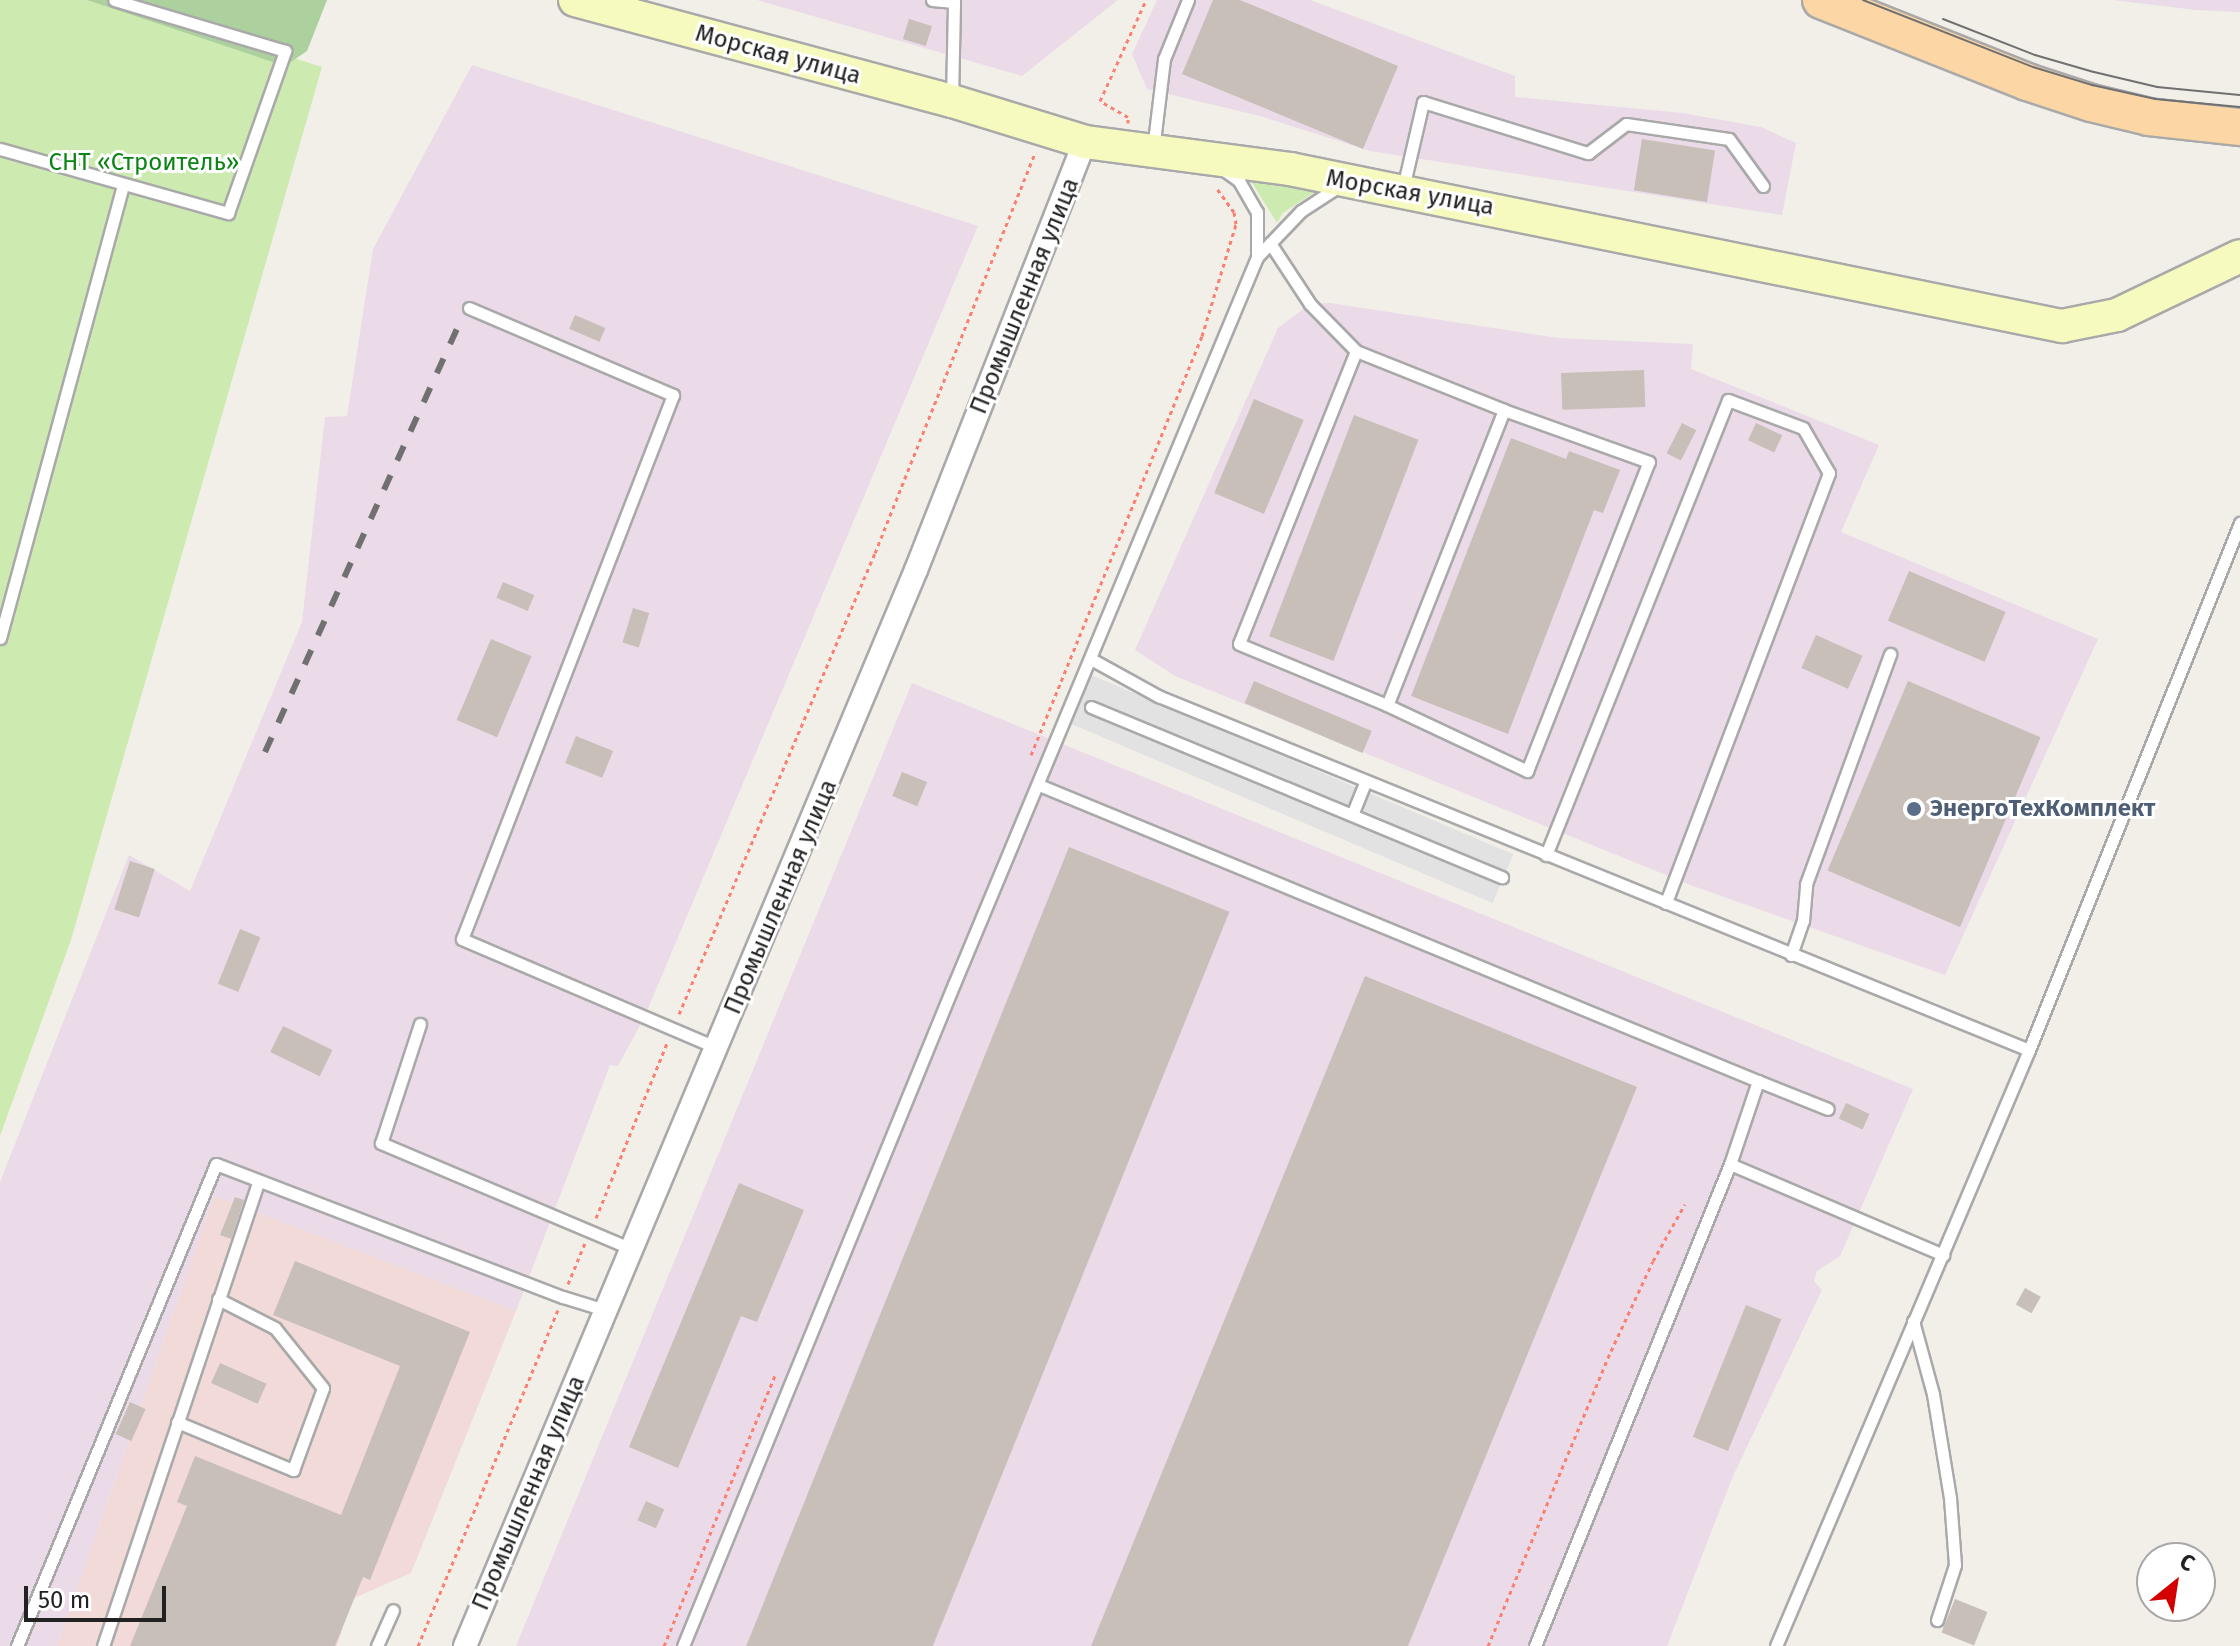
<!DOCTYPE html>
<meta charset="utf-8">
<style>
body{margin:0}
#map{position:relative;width:2240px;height:1646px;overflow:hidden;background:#f2efe9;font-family:"Fira Sans",sans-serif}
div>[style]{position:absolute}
.commercial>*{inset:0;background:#f2dad9}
.industrial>*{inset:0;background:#ebdbe8}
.grass>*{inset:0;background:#cdebb0}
.forest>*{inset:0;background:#add19e}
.parking>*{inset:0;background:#e2e2e2;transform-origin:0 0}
.building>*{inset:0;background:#c7bfb8;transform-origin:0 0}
.path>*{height:3px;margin-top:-1.5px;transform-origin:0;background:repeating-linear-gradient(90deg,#fa8072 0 4px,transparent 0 8px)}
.roads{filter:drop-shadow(2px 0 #a9a9a9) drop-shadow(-2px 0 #a9a9a9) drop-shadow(0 2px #a9a9a9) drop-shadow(0 -2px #a9a9a9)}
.lane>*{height:11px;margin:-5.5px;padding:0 5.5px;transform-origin:5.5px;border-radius:5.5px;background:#fff}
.street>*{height:22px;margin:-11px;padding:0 11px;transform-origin:11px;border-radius:11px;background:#fff}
.secondary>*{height:32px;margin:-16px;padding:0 16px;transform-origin:16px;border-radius:16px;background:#f7fabf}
.primary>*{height:36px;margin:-18px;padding:0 18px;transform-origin:18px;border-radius:18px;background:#fcd6a4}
.tram>*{height:2px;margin:-1px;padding:0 1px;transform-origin:1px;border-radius:1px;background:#707070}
.rail>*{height:6px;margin-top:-3px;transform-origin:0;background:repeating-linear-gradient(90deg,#707070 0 16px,transparent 0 32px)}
.dots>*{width:22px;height:22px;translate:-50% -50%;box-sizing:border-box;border:4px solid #fff;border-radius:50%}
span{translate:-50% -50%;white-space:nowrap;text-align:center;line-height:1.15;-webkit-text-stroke:6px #fff;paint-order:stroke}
.street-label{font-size:24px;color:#222}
.park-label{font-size:24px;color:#0c8416}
.service-label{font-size:24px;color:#4e5e75;font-weight:700}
.left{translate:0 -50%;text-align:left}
.north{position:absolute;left:2136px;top:1542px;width:80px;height:80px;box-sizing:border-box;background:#fff;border:2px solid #a7a7a7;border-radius:50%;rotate:30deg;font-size:22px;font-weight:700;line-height:32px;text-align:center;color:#222}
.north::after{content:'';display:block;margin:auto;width:28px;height:36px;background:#d40000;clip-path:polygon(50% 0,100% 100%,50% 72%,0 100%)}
.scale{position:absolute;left:24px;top:1586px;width:142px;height:36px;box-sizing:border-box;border:4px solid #222;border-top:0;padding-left:10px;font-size:24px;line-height:28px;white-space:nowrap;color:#222;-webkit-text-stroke:6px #fff;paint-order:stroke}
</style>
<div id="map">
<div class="commercial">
<i style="clip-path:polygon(214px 1196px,516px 1311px,411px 1573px,352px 1599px,337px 1646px,57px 1646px)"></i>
</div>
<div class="industrial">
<i style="clip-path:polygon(757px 0,1118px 0,1022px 76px)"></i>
<i style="clip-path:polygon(1157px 0,1310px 0,1515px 76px,1515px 97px,1682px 113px,1761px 127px,1796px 143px,1782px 215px,1370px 151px,1260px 116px,1147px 89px,1132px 54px)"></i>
<i style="clip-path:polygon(2112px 0,2240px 0,2240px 12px,2196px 10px)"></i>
<i style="clip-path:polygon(472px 65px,978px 226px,644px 1018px,618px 1066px,610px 1065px,516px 1311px,214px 1196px,57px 1646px,0 1646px,0 1182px,129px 855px,190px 891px,302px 622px,325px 417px,347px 416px,373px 249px)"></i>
<i style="clip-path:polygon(1330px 303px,1558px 338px,1693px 344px,1691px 369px,1879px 445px,1841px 532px,2098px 639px,1945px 975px,1693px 886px,1175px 676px,1135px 650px,1278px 328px,1310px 304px)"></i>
<i style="clip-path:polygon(912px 683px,1913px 1089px,1840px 1256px,1817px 1271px,1814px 1281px,1822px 1290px,1733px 1476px,1667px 1646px,516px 1646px)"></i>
</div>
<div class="grass">
<i style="clip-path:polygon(0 0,112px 0,322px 67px,71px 940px,0 1136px)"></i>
<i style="clip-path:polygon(1254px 177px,1310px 186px,1316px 191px,1283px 213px,1277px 223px,1251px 181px)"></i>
</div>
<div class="forest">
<i style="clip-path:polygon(87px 0,327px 0,307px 51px,285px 66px)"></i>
</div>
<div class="parking">
<i style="left:1089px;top:674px;width:461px;height:53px;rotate:23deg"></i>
</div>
<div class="building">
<i style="clip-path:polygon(1213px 0,1240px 0,1398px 66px,1363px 149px,1182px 74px)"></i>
<i style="left:909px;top:19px;width:24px;height:21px;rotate:17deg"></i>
<i style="left:1642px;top:139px;width:74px;height:52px;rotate:9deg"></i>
<i style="left:575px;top:315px;width:33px;height:15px;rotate:23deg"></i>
<i style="left:1644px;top:370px;width:37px;height:83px;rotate:88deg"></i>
<i style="left:1254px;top:399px;width:54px;height:102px;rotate:23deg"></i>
<i style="left:1354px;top:415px;width:69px;height:237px;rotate:21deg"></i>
<i style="left:1682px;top:423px;width:16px;height:34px;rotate:27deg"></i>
<i style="left:1756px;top:423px;width:29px;height:19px;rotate:25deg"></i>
<i style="clip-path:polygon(1511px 438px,1566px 459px,1569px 451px,1620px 470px,1603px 513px,1594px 510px,1508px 734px,1411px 696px)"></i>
<i style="left:1909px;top:571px;width:105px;height:54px;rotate:23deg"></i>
<i style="left:503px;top:582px;width:34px;height:17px;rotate:23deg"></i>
<i style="left:633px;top:608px;width:17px;height:36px;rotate:17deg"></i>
<i style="left:1816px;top:635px;width:51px;height:36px;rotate:24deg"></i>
<i style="left:491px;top:639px;width:44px;height:88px;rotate:23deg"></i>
<i style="left:1254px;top:681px;width:128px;height:24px;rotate:23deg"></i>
<i style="left:1908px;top:681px;width:144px;height:206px;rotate:23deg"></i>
<i style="left:576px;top:736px;width:40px;height:29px;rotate:22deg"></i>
<i style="left:902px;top:772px;width:27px;height:26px;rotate:22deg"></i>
<i style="left:1069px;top:847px;width:173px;height:863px;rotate:22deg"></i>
<i style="left:130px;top:861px;width:26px;height:51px;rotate:18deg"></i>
<i style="left:240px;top:929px;width:22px;height:59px;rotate:22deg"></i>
<i style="clip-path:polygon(1365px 976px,1637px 1087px,1408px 1646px,1091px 1646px)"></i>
<i style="left:283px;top:1026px;width:55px;height:29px;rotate:26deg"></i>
<i style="left:1846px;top:1103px;width:26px;height:17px;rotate:25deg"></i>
<i style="clip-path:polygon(739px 1183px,804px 1210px,757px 1322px,741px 1316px,678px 1468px,629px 1447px)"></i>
<i style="clip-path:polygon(235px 1197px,244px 1200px,231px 1239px,220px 1235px)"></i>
<i style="clip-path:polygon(295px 1261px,470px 1332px,370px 1580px,363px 1577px,335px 1646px,130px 1646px,187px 1506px,177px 1502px,195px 1456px,341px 1515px,400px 1366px,273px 1315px)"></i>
<i style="left:2025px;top:1288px;width:18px;height:19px;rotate:29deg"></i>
<i style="left:1746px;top:1305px;width:38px;height:142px;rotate:22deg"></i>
<i style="left:220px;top:1363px;width:51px;height:22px;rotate:24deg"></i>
<i style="left:130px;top:1402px;width:17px;height:35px;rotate:24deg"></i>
<i style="left:646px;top:1501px;width:20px;height:21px;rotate:24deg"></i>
<i style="left:1955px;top:1599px;width:35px;height:36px;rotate:22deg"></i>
</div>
<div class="path">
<i style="left:1128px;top:123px;width:6px;rotate:-90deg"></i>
<i style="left:1128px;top:117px;width:32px;rotate:-150deg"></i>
<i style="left:1100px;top:101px;width:111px;rotate:-65.5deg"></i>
<i style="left:1031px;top:755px;width:453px;rotate:-67.8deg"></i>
<i style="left:1202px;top:336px;width:117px;rotate:-73.1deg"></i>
<i style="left:1236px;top:224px;width:12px;rotate:-99deg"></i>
<i style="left:1234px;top:212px;width:31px;rotate:-126deg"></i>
<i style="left:679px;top:1014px;width:501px;rotate:-66.97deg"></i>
<i style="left:875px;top:553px;width:432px;rotate:-68.2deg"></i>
<i style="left:596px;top:1218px;width:189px;rotate:-67.9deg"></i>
<i style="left:568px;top:1284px;width:44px;rotate:-67.5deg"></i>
<i style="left:418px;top:1646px;width:364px;rotate:-67.4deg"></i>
<i style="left:664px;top:1646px;width:292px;rotate:-67.7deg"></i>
<i style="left:1488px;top:1646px;width:320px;rotate:-67.4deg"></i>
<i style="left:1611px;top:1351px;width:99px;rotate:-65deg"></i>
<i style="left:1653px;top:1261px;width:65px;rotate:-60.7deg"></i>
</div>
<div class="roads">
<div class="lane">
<i style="left:932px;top:0;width:22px;rotate:5deg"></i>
<i style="left:952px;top:99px;width:99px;rotate:-88.8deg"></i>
<i style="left:0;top:149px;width:237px;rotate:15.7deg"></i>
<i style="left:228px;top:213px;width:172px;rotate:-70.6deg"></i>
<i style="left:285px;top:51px;width:178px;rotate:-163.4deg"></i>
<i style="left:1153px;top:150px;width:92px;rotate:-83.1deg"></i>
<i style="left:1164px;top:59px;width:64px;rotate:-67.9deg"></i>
<i style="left:1224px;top:170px;width:19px;rotate:36deg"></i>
<i style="left:1239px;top:181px;width:36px;rotate:60deg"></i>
<i style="left:1257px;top:212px;width:45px;rotate:90deg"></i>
<i style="left:1403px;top:188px;width:88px;rotate:-76.9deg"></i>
<i style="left:1423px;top:102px;width:173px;rotate:17.2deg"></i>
<i style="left:1588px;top:153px;width:48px;rotate:-37.3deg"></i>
<i style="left:1626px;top:124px;width:104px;rotate:8.3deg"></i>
<i style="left:1729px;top:139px;width:58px;rotate:54.1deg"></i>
<i style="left:1270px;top:243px;width:73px;rotate:56.7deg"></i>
<i style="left:1310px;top:304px;width:66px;rotate:45.6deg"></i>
<i style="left:1356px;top:351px;width:159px;rotate:21.7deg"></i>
<i style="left:1504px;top:410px;width:317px;rotate:111.6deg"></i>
<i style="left:469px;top:308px;width:222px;rotate:23.1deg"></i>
<i style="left:673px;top:395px;width:583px;rotate:111.2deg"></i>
<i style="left:462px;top:939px;width:277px;rotate:23.1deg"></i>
<i style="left:1356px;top:351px;width:315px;rotate:111.8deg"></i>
<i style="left:1239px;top:644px;width:160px;rotate:22.4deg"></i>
<i style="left:1387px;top:705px;width:155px;rotate:25.2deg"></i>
<i style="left:1527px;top:771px;width:332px;rotate:-68.5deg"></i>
<i style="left:1649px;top:462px;width:154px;rotate:-160.3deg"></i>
<i style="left:0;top:638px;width:468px;rotate:-74.8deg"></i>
<i style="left:1091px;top:659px;width:77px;rotate:28.9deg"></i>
<i style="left:1158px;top:696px;width:940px;rotate:22.12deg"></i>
<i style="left:1091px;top:707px;width:445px;rotate:22.5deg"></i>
<i style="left:1039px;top:785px;width:778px;rotate:22.38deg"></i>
<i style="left:1758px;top:1081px;width:88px;rotate:108.6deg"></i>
<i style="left:1352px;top:815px;width:35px;rotate:-68deg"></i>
<i style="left:1546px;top:855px;width:490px;rotate:-68.2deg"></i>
<i style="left:1728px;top:400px;width:80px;rotate:20.5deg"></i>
<i style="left:1803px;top:428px;width:52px;rotate:60deg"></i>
<i style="left:1829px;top:473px;width:460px;rotate:110.8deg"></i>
<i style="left:1791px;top:955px;width:36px;rotate:-71deg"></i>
<i style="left:1803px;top:921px;width:37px;rotate:-85deg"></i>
<i style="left:1806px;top:884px;width:245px;rotate:-69.9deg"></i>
<i style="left:420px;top:1024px;width:125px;rotate:108.1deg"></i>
<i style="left:381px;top:1143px;width:272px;rotate:22.9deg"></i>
<i style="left:1758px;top:1081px;width:75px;rotate:21.8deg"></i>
<i style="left:1913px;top:1321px;width:76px;rotate:74.7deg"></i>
<i style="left:1933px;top:1394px;width:105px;rotate:80.7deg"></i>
<i style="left:1950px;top:1498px;width:67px;rotate:85.7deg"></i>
<i style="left:1955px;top:1565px;width:58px;rotate:108.1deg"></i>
<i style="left:177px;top:1422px;width:126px;rotate:22.5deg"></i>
<i style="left:293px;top:1470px;width:87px;rotate:-69.9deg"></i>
<i style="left:323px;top:1388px;width:77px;rotate:-128.7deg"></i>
<i style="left:275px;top:1328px;width:64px;rotate:-153deg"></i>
<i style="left:17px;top:1646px;width:521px;rotate:-67.57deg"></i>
<i style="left:216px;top:1164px;width:372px;rotate:21deg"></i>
<i style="left:563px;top:1297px;width:44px;rotate:17.2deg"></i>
<i style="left:103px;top:1646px;width:490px;rotate:-71.5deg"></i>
<i style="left:377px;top:1646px;width:39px;rotate:-66deg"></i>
<i style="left:683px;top:1646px;width:715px;rotate:-67.74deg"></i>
<i style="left:954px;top:984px;width:788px;rotate:-67.37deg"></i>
<i style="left:1257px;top:257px;width:64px;rotate:-46.3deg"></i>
<i style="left:1301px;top:211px;width:45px;rotate:-33.3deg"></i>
<i style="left:1535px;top:1646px;width:520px;rotate:-67.97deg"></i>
<i style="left:1730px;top:1164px;width:232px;rotate:23.1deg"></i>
<i style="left:1776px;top:1646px;width:647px;rotate:-67deg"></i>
<i style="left:2029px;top:1050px;width:568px;rotate:-68.18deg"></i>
</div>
<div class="street">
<i style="left:465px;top:1646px;width:1167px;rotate:-67.26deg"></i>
<i style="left:916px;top:570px;width:460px;rotate:-68.5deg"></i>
</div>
<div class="secondary">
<i style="left:575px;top:0;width:390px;rotate:15deg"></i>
<i style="left:952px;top:101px;width:139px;rotate:17.1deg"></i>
<i style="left:1085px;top:142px;width:207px;rotate:7.5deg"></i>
<i style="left:1290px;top:169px;width:788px;rotate:11.5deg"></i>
<i style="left:2062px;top:326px;width:56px;rotate:-11.3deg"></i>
<i style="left:2117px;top:315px;width:136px;rotate:-25.6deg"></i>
</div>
<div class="primary">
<i style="left:1821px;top:0;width:222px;rotate:21.7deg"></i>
<i style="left:2027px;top:82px;width:67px;rotate:18.2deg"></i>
<i style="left:2091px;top:103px;width:60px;rotate:13.6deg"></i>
<i style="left:2149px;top:117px;width:92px;rotate:6.3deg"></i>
</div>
</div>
<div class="tram">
<i style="left:1863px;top:0;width:183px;rotate:21.5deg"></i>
<i style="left:2033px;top:67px;width:62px;rotate:17deg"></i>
<i style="left:2092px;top:85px;width:65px;rotate:12.5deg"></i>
<i style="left:2155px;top:99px;width:85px;rotate:5.4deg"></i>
<i style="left:1943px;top:19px;width:99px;rotate:21.4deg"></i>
<i style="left:2035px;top:55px;width:61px;rotate:16.1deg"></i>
<i style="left:2094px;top:72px;width:65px;rotate:13.4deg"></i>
<i style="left:2157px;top:87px;width:83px;rotate:5.5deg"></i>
</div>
<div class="rail">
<i style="left:265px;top:752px;width:470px;rotate:-65.6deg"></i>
</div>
<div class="dots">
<i style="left:1914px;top:809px;background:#5c6f8a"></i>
</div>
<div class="street-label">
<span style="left:778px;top:55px;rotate:15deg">Морская улица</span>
<span style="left:1410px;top:193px;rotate:10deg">Морская улица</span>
<span style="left:1025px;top:296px;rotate:-68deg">Промышленная улица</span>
<span style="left:781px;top:897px;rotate:-67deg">Промышленная улица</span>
<span style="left:529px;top:1493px;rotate:-67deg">Промышленная улица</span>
</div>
<div class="park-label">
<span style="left:144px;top:163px">СНТ «Строитель»</span>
</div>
<div class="service-label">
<span class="left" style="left:1930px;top:809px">ЭнергоТехКомплект</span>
</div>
<div class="north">С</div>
<div class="scale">50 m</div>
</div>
